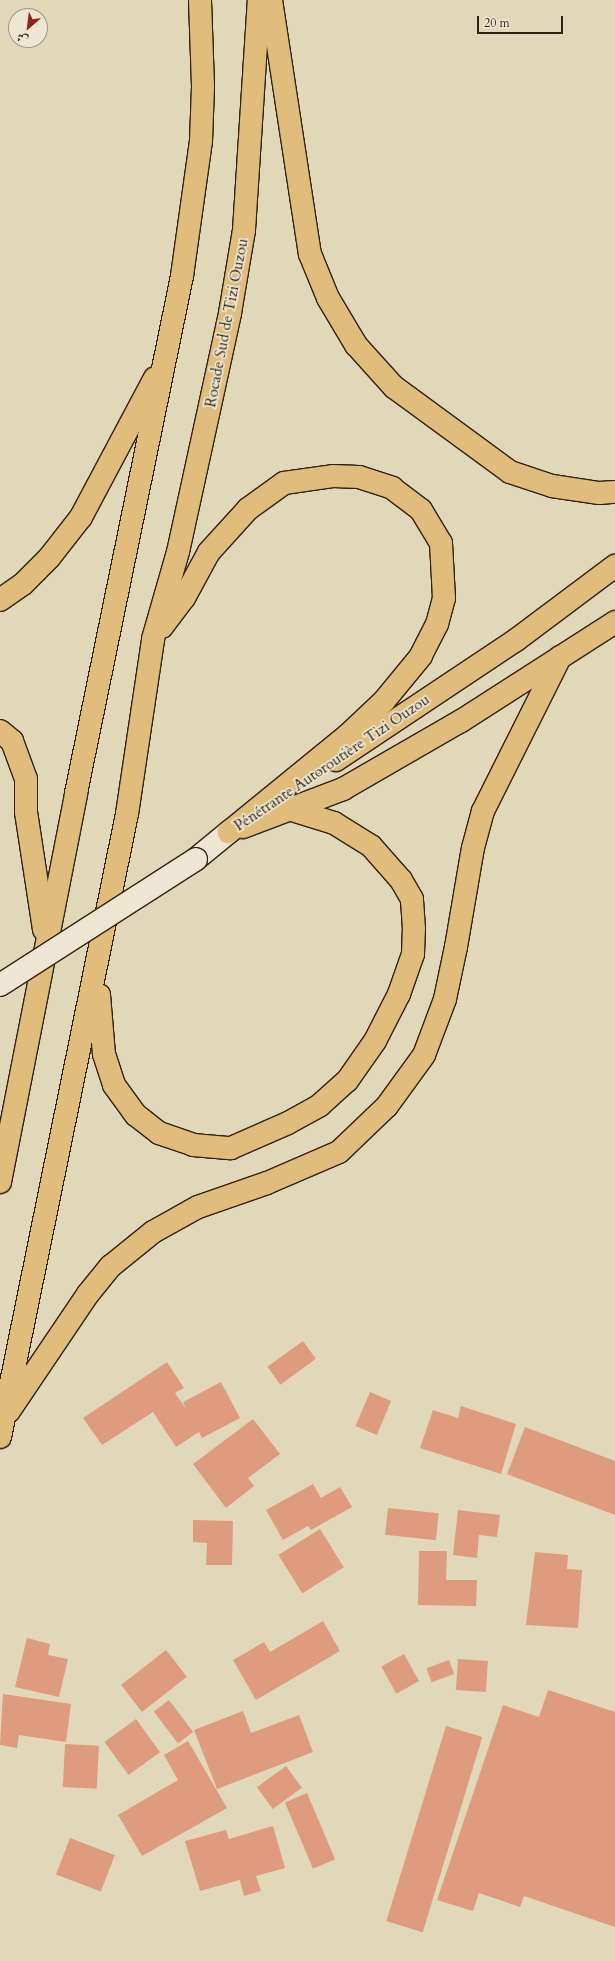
<!DOCTYPE html>
<meta charset="utf-8">
<style>
body{margin:0}
#map{position:relative;width:615px;height:1961px;overflow:hidden;background:#e1d8ba;font-family:Cardo,Amiri,serif}
div>[style]{position:absolute}
.building>*{inset:0;background:#de9b7d;transform-origin:0 0}
.roads{filter:drop-shadow(1px 0 #302210) drop-shadow(-1px 0 #302210) drop-shadow(0 1px #302210) drop-shadow(0 -1px #302210)}
.secondary>*{height:22px;margin:-11px;padding:0 11px;transform-origin:11px;border-radius:11px;background:#ece6d2}
.highway>*{height:22px;margin:-11px;padding:0 11px;transform-origin:11px;border-radius:11px;background:#e0bc7d}
.bridges{filter:drop-shadow(1px 0 #302210) drop-shadow(-1px 0 #302210) drop-shadow(0 1px #302210) drop-shadow(0 -1px #302210)}
.secondary-bridge>*{height:22px;margin:-11px;padding:0 11px;transform-origin:11px;border-radius:11px;background:#ece6d2}
span{translate:-50% -50%;white-space:nowrap;text-align:center;line-height:1.15;-webkit-text-stroke:3.5px #ece6d2;paint-order:stroke}
.street-label{font-size:15px;color:#302210}
.north{position:absolute;left:8px;top:8px;width:40px;height:40px;box-sizing:border-box;background:#ece6d2;border:1px solid #a19884;border-radius:50%;rotate:208deg;font-size:11px;font-weight:700;line-height:16px;text-align:center;color:#302210}
.north::after{content:'';display:block;margin:auto;width:14px;height:18px;background:#8f2418;clip-path:polygon(50% 0,100% 100%,50% 72%,0 100%)}
.scale{position:absolute;left:477px;top:16px;width:86px;height:18px;box-sizing:border-box;border:2px solid #302210;border-top:0;padding-left:5px;font-size:12px;line-height:14px;white-space:nowrap;color:#302210;-webkit-text-stroke:3px #ece6d2;paint-order:stroke}
</style>
<div id="map">
<div class="building">
<i style="left:303px;top:1341px;width:22px;height:44px;rotate:54deg"></i>
<i style="clip-path:polygon(167px 1362px,184px 1388px,175px 1393px,186px 1409px,183px 1402px,221px 1382px,240px 1418px,202px 1438px,199px 1432px,176px 1447px,153px 1412px,102px 1445px,83px 1418px)"></i>
<i style="left:370px;top:1392px;width:23px;height:37px;rotate:23deg"></i>
<i style="clip-path:polygon(461px 1406px,516px 1424px,501px 1474px,420px 1448px,433px 1410px,458px 1418px)"></i>
<i style="clip-path:polygon(253px 1419px,280px 1454px,248px 1478px,254px 1486px,226px 1508px,193px 1464px)"></i>
<i style="clip-path:polygon(525px 1427px,615px 1461px,615px 1515px,507px 1474px)"></i>
<i style="clip-path:polygon(313px 1484px,321px 1498px,340px 1487px,352px 1507px,311px 1530px,308px 1526px,283px 1540px,266px 1510px)"></i>
<i style="left:388px;top:1508px;width:51px;height:27px;rotate:6deg"></i>
<i style="clip-path:polygon(458px 1510px,500px 1515px,497px 1537px,479px 1535px,477px 1558px,453px 1555px)"></i>
<i style="clip-path:polygon(193px 1520px,233px 1521px,232px 1565px,206px 1565px,207px 1543px,193px 1542px)"></i>
<i style="left:320px;top:1529px;width:45px;height:49px;rotate:58deg"></i>
<i style="clip-path:polygon(419px 1551px,447px 1551px,446px 1580px,477px 1580px,476px 1606px,418px 1605px)"></i>
<i style="clip-path:polygon(535px 1552px,568px 1555px,567px 1569px,582px 1570px,578px 1628px,526px 1625px)"></i>
<i style="clip-path:polygon(323px 1621px,340px 1651px,256px 1700px,233px 1660px,264px 1642px,270px 1652px)"></i>
<i style="clip-path:polygon(27px 1638px,50px 1644px,48px 1655px,68px 1659px,59px 1697px,15px 1687px)"></i>
<i style="left:166px;top:1650px;width:34px;height:57px;rotate:52deg"></i>
<i style="left:404px;top:1654px;width:31px;height:26px;rotate:61deg"></i>
<i style="left:458px;top:1659px;width:30px;height:31px;rotate:4deg"></i>
<i style="left:449px;top:1660px;width:15px;height:24px;rotate:70deg"></i>
<i style="clip-path:polygon(548px 1690px,615px 1712px,615px 1927px,524px 1896px,520px 1907px,479px 1893px,473px 1911px,437px 1900px,503px 1705px,539px 1717px)"></i>
<i style="clip-path:polygon(3px 1694px,71px 1704px,66px 1742px,19px 1735px,17px 1748px,0 1745px)"></i>
<i style="left:169px;top:1700px;width:40px;height:19px;rotate:53deg"></i>
<i style="clip-path:polygon(243px 1711px,251px 1733px,299px 1715px,313px 1752px,217px 1789px,194px 1730px)"></i>
<i style="left:136px;top:1719px;width:41px;height:39px;rotate:54deg"></i>
<i style="left:446px;top:1726px;width:38px;height:204px;rotate:17deg"></i>
<i style="clip-path:polygon(188px 1741px,227px 1808px,142px 1856px,118px 1815px,178px 1780px,164px 1755px)"></i>
<i style="left:65px;top:1744px;width:34px;height:43px;rotate:3deg"></i>
<i style="left:286px;top:1766px;width:27px;height:36px;rotate:54deg"></i>
<i style="left:307px;top:1793px;width:72px;height:24px;rotate:67deg"></i>
<i style="clip-path:polygon(273px 1826px,285px 1868px,256px 1876px,261px 1891px,244px 1896px,240px 1880px,200px 1891px,185px 1841px,226px 1830px,229px 1839px)"></i>
<i style="left:70px;top:1838px;width:48px;height:39px;rotate:21deg"></i>
</div>
<div class="roads">
<div class="secondary">
<i style="left:196px;top:859px;width:43px;rotate:-39.3deg"></i>
</div>
<div class="highway">
<i style="left:271px;top:0;width:257px;rotate:81.3deg"></i>
<i style="left:310px;top:254px;width:48px;rotate:67.8deg"></i>
<i style="left:328px;top:298px;width:55px;rotate:59.2deg"></i>
<i style="left:356px;top:345px;width:57px;rotate:47.9deg"></i>
<i style="left:394px;top:387px;width:144px;rotate:36.2deg"></i>
<i style="left:510px;top:472px;width:44px;rotate:18.4deg"></i>
<i style="left:552px;top:486px;width:48px;rotate:8.5deg"></i>
<i style="left:599px;top:493px;width:16px;rotate:-4deg"></i>
<i style="left:0;top:600px;width:28px;rotate:-35deg"></i>
<i style="left:23px;top:584px;width:37px;rotate:-45deg"></i>
<i style="left:49px;top:558px;width:52px;rotate:-52deg"></i>
<i style="left:81px;top:517px;width:157px;rotate:-62deg"></i>
<i style="left:162px;top:627px;width:36px;rotate:-53deg"></i>
<i style="left:184px;top:598px;width:52px;rotate:-61.5deg"></i>
<i style="left:209px;top:552px;width:58px;rotate:-47.8deg"></i>
<i style="left:248px;top:509px;width:44px;rotate:-35.8deg"></i>
<i style="left:284px;top:483px;width:49px;rotate:-8.1deg"></i>
<i style="left:333px;top:476px;width:26px;rotate:2deg"></i>
<i style="left:359px;top:477px;width:35px;rotate:18deg"></i>
<i style="left:392px;top:488px;width:36px;rotate:37deg"></i>
<i style="left:421px;top:510px;width:39px;rotate:59deg"></i>
<i style="left:441px;top:543px;width:55px;rotate:86.9deg"></i>
<i style="left:444px;top:598px;width:27px;rotate:105deg"></i>
<i style="left:437px;top:624px;width:36px;rotate:117deg"></i>
<i style="left:421px;top:656px;width:58px;rotate:129.4deg"></i>
<i style="left:384px;top:701px;width:50px;rotate:136.6deg"></i>
<i style="left:348px;top:735px;width:154px;rotate:140.8deg"></i>
<i style="left:0;top:731px;width:16px;rotate:40deg"></i>
<i style="left:12px;top:741px;width:40px;rotate:69.8deg"></i>
<i style="left:26px;top:779px;width:33px;rotate:90deg"></i>
<i style="left:26px;top:812px;width:119px;rotate:81.3deg"></i>
<i style="left:336px;top:760px;width:216px;rotate:-33.7deg"></i>
<i style="left:516px;top:640px;width:124px;rotate:-36.8deg"></i>
<i style="left:243px;top:827px;width:107px;rotate:-20.8deg"></i>
<i style="left:343px;top:789px;width:136px;rotate:-30deg"></i>
<i style="left:461px;top:721px;width:183px;rotate:-32.7deg"></i>
<i style="left:99px;top:995px;width:59px;rotate:85.2deg"></i>
<i style="left:104px;top:1054px;width:33px;rotate:72deg"></i>
<i style="left:114px;top:1085px;width:37px;rotate:54deg"></i>
<i style="left:136px;top:1115px;width:29px;rotate:38deg"></i>
<i style="left:159px;top:1133px;width:36px;rotate:19deg"></i>
<i style="left:193px;top:1145px;width:38px;rotate:5deg"></i>
<i style="left:231px;top:1148px;width:62px;rotate:-23.7deg"></i>
<i style="left:288px;top:1123px;width:37px;rotate:-29deg"></i>
<i style="left:320px;top:1105px;width:36px;rotate:-42deg"></i>
<i style="left:347px;top:1081px;width:49px;rotate:-55deg"></i>
<i style="left:375px;top:1041px;width:53px;rotate:-62.9deg"></i>
<i style="left:399px;top:994px;width:42px;rotate:-70.7deg"></i>
<i style="left:413px;top:954px;width:25px;rotate:-88deg"></i>
<i style="left:414px;top:929px;width:30px;rotate:-94deg"></i>
<i style="left:412px;top:899px;width:22px;rotate:-120deg"></i>
<i style="left:401px;top:880px;width:45px;rotate:-131.4deg"></i>
<i style="left:371px;top:846px;width:44px;rotate:-148.1deg"></i>
<i style="left:334px;top:823px;width:44px;rotate:-162.8deg"></i>
<i style="left:0;top:1182px;width:396px;rotate:-78.9deg"></i>
<i style="left:76px;top:793px;width:528px;rotate:-78.41deg"></i>
<i style="left:182px;top:276px;width:136px;rotate:-82deg"></i>
<i style="left:201px;top:141px;width:55px;rotate:-87.9deg"></i>
<i style="left:203px;top:86px;width:86px;rotate:-92deg"></i>
<i style="left:9px;top:1411px;width:141px;rotate:-56deg"></i>
<i style="left:88px;top:1294px;width:36px;rotate:-51deg"></i>
<i style="left:111px;top:1266px;width:54px;rotate:-39deg"></i>
<i style="left:153px;top:1232px;width:51px;rotate:-29.1deg"></i>
<i style="left:198px;top:1207px;width:73px;rotate:-19.2deg"></i>
<i style="left:267px;top:1183px;width:78px;rotate:-23.3deg"></i>
<i style="left:339px;top:1152px;width:66px;rotate:-43.8deg"></i>
<i style="left:387px;top:1106px;width:63px;rotate:-54deg"></i>
<i style="left:424px;top:1055px;width:60px;rotate:-69.4deg"></i>
<i style="left:445px;top:999px;width:53px;rotate:-78.1deg"></i>
<i style="left:456px;top:947px;width:100px;rotate:-80.3deg"></i>
<i style="left:473px;top:848px;width:38px;rotate:-75deg"></i>
<i style="left:483px;top:811px;width:172px;rotate:-63.4deg"></i>
<i style="left:0;top:1437px;width:636px;rotate:-78.48deg"></i>
<i style="left:127px;top:814px;width:177px;rotate:-81.5deg"></i>
<i style="left:153px;top:639px;width:91px;rotate:-74deg"></i>
<i style="left:178px;top:552px;width:245px;rotate:-77.7deg"></i>
<i style="left:230px;top:313px;width:84px;rotate:-80.4deg"></i>
<i style="left:244px;top:230px;width:230px;rotate:-86.3deg"></i>
</div>
</div>
<div class="bridges">
<div class="secondary-bridge">
<i style="left:0;top:985px;width:233px;rotate:-32.7deg"></i>
</div>
</div>
<div class="street-label">
<span style="left:227px;top:323px;rotate:-79deg">Rocade Sud de Tizi Ouzou</span>
<span style="left:332px;top:763px;rotate:-34deg">Pénétrante Autoroutière Tizi Ouzou</span>
</div>
<div class="north">ش</div>
<div class="scale">20 m</div>
</div>
